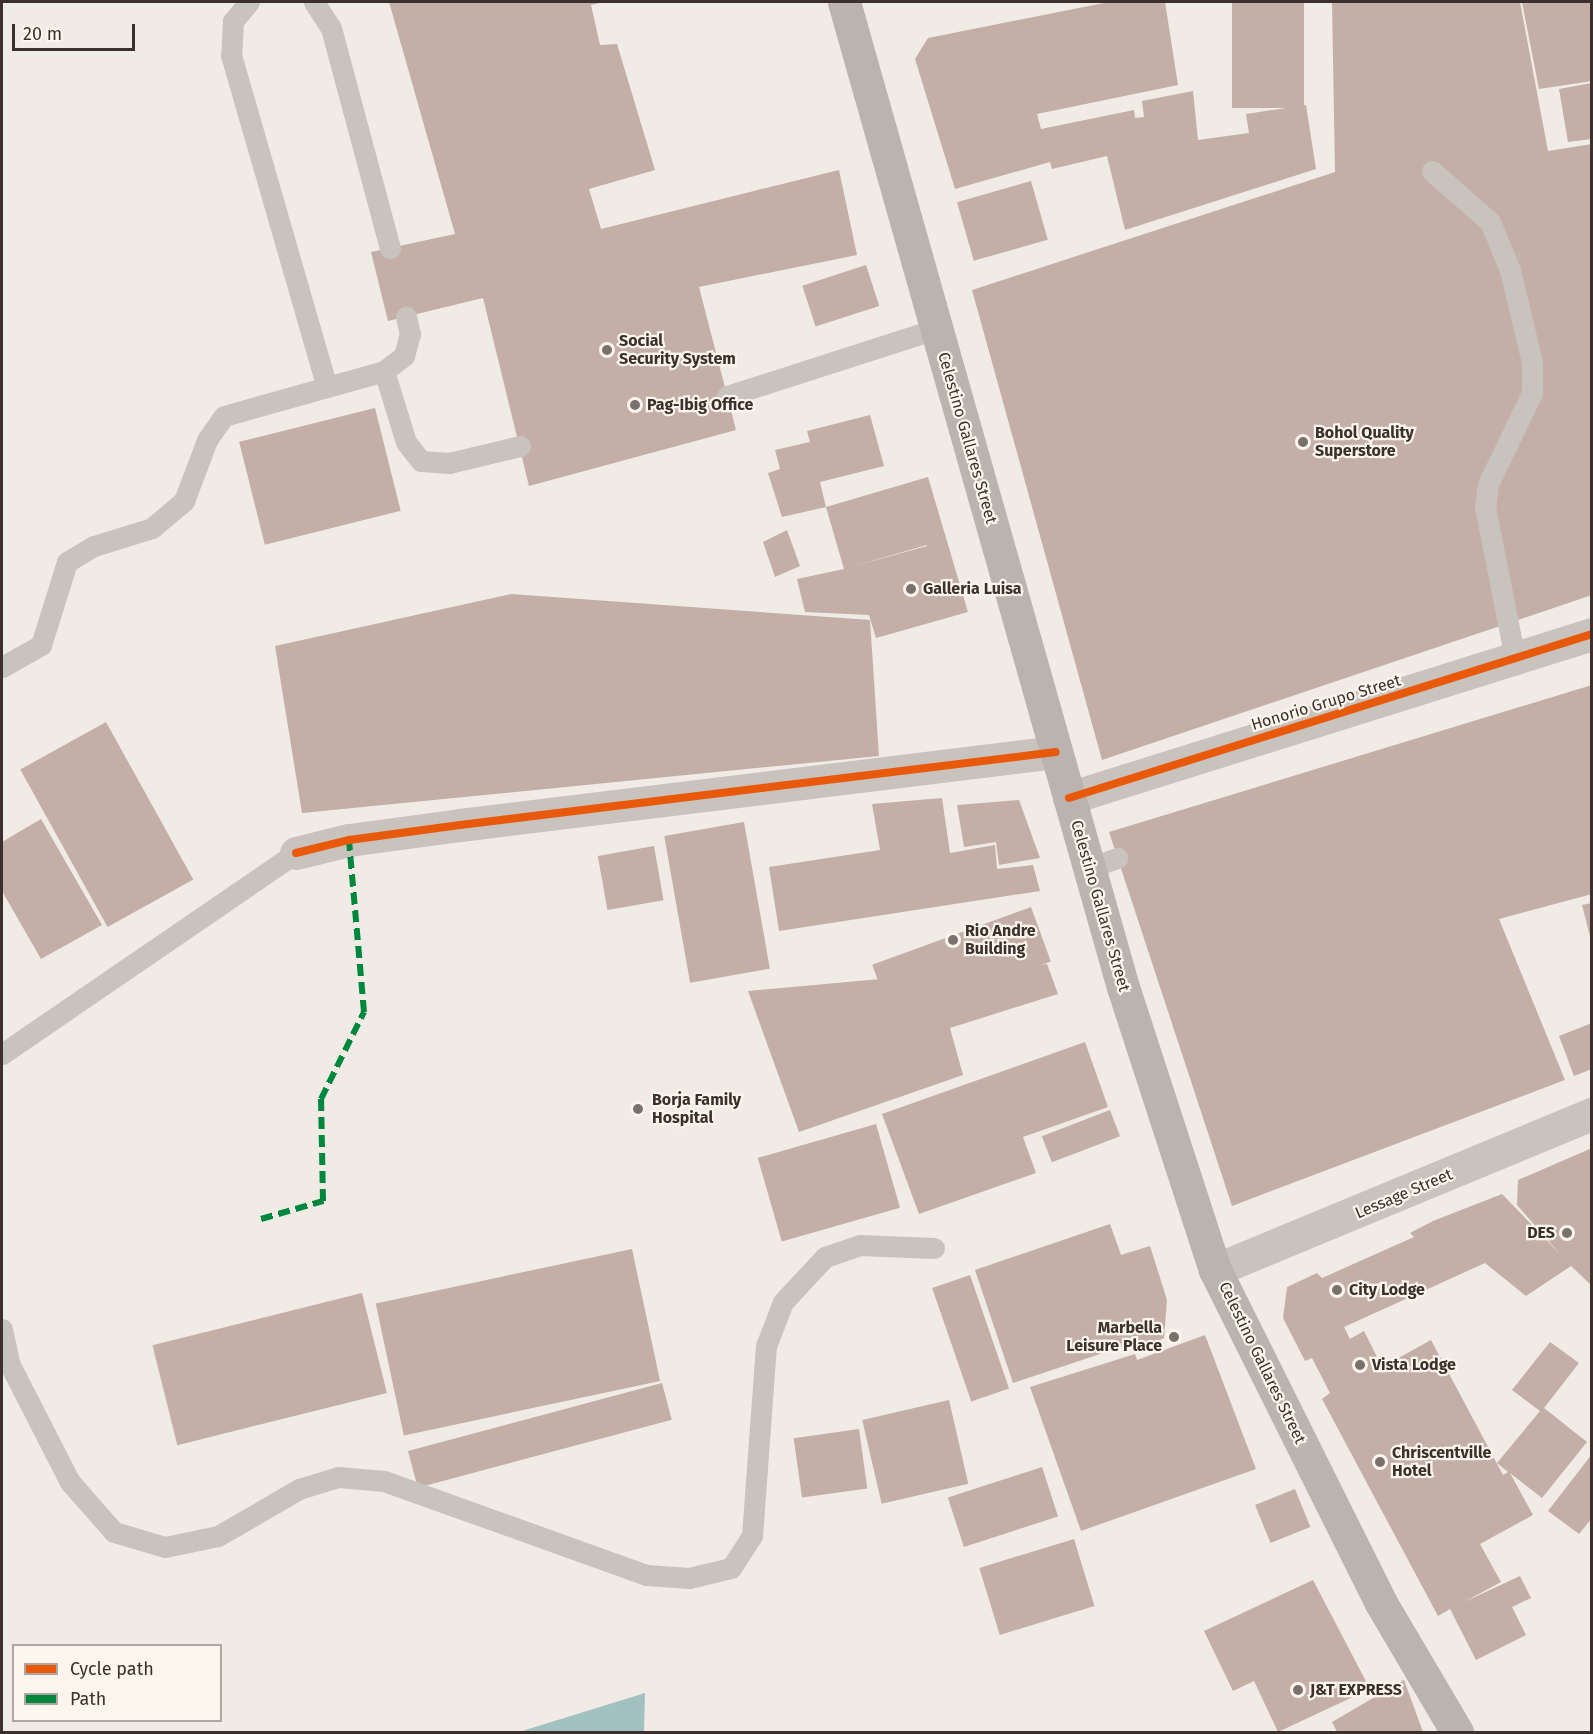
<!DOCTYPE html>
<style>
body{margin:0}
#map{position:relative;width:1593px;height:1734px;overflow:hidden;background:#f0ebe5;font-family:"Fira Sans",sans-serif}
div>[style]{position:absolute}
.water>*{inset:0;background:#a1c2c1}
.building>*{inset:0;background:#c3afa7;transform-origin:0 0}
.service>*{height:21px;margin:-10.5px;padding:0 10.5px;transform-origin:10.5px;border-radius:10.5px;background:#c9c3be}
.minor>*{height:33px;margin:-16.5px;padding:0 16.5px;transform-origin:16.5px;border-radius:16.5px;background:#c9c3be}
.secondary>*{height:33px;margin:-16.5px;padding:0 16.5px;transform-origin:16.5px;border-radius:16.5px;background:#bab3ae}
.quiet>*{height:6px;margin-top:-3px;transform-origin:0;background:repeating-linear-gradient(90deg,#00873e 0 12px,transparent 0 18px)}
.cycleway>*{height:8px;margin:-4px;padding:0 4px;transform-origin:4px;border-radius:4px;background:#e8590c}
.dots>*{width:16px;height:16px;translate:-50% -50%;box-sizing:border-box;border:3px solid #fbf5ee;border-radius:50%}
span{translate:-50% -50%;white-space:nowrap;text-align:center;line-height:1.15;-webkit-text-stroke:4.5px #fbf5ee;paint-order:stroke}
.poi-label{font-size:16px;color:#3b302b;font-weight:700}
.left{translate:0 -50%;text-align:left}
.right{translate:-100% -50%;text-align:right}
.street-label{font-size:16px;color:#3b302b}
.frame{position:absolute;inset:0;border:3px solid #3b302b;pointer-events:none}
.legend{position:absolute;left:12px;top:1644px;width:210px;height:78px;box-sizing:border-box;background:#fbf5ee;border:2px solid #aea6a0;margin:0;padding:8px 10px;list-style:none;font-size:18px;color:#3b302b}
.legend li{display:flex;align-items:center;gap:12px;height:30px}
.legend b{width:30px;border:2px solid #aea6a0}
.scale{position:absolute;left:12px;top:24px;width:123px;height:27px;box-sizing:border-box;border:3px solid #3b302b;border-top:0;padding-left:8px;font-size:18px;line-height:21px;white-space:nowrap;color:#3b302b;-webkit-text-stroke:4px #fbf5ee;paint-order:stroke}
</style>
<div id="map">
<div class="water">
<i style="clip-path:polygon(645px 1693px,644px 1732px,519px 1732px)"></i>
</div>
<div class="building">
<i style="clip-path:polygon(389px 2px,603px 2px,591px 5px,600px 45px,617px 44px,655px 170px,589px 189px,601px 229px,839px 170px,857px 255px,699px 287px,736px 430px,529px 486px,483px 298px,388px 321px,371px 252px,455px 234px)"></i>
<i style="clip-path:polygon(1109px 2px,1165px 2px,1178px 85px,1037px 114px,1041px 129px,1134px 110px,1135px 118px,1144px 117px,1142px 101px,1193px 91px,1198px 140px,1249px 133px,1246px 114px,1306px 105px,1316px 169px,1125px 230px,1107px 156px,1052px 169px,1050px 162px,955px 189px,915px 59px,928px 38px)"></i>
<i style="left:1232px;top:2px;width:72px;height:106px"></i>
<i style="clip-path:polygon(1332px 2px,1520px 2px,1548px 151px,1592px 144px,1592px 595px,1102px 760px,972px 290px,1335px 172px)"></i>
<i style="clip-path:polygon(1522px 2px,1592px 2px,1592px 81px,1539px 89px)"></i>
<i style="clip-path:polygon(1592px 83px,1592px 139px,1568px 142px,1559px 89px)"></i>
<i style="left:1031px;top:181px;width:61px;height:77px;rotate:74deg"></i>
<i style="left:866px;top:265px;width:43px;height:67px;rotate:72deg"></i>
<i style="left:375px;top:408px;width:106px;height:140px;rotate:76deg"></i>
<i style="clip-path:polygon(evenodd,870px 415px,884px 466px,820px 482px,826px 507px,928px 477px,968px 612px,876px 638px,869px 615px,805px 612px,797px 579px,844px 569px,826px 507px,782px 517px,768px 473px,780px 469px,775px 450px,810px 442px,807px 431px,870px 415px,927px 545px,927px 546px,847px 568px,927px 545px)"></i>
<i style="clip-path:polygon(787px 530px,800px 566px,775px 577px,763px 542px)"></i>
<i style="clip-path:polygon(511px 594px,870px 620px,879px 756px,302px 813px,275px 646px)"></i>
<i style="clip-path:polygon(1592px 685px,1592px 894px,1499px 919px,1565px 1080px,1232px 1206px,1109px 832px)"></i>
<i style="left:106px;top:722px;width:180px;height:98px;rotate:61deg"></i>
<i style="clip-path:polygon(942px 798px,950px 853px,995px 845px,997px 869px,1033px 865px,1040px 891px,779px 931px,769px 867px,880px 850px,872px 804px)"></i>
<i style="clip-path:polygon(1019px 800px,1040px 858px,999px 865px,996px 842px,964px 847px,957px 805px)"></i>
<i style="clip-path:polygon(41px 819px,102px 925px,41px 959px,2px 891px,2px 842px)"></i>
<i style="left:744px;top:822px;width:149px;height:81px;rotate:80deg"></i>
<i style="left:654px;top:846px;width:55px;height:57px;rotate:80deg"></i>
<i style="clip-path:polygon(1592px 903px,1592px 940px,1591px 940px,1582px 905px)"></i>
<i style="left:1031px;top:907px;width:58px;height:169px;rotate:70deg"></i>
<i style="clip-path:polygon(1047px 964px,1058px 994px,950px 1028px,963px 1075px,799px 1132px,748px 991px)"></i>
<i style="clip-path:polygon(1592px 1023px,1592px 1069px,1574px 1076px,1559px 1036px)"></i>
<i style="clip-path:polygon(1085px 1042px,1108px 1107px,1023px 1137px,1036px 1173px,919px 1214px,882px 1114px)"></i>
<i style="left:1110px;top:1110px;width:28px;height:73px;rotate:69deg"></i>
<i style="left:876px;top:1124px;width:87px;height:123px;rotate:74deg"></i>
<i style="clip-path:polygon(1592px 1148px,1592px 1286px,1571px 1266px,1526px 1296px,1485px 1263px,1344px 1327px,1350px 1339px,1364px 1331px,1382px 1367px,1431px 1340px,1503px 1475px,1508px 1472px,1497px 1463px,1540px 1411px,1512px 1390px,1550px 1342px,1579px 1363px,1544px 1408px,1587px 1442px,1542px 1498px,1510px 1473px,1533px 1515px,1480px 1544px,1501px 1582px,1464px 1602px,1520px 1576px,1531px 1598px,1512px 1607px,1526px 1635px,1476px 1660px,1450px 1609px,1438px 1616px,1322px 1399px,1330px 1393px,1312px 1358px,1305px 1361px,1283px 1318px,1287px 1287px,1317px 1273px,1322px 1278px,1414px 1237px,1410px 1233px,1433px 1221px,1502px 1194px,1561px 1255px,1517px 1205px,1518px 1180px)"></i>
<i style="clip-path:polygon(1110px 1224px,1121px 1255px,1150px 1246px,1167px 1300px,1164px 1338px,1138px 1350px,1136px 1342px,1013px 1383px,975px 1270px)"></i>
<i style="left:632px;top:1249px;width:135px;height:262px;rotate:78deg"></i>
<i style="left:970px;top:1275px;width:120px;height:40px;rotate:71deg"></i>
<i style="left:362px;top:1293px;width:103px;height:216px;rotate:76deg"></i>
<i style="clip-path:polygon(1205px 1335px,1256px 1469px,1081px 1531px,1030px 1387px,1135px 1354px,1137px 1360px)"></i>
<i style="left:662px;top:1383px;width:38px;height:263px;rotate:75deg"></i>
<i style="left:949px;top:1400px;width:86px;height:89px;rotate:77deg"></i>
<i style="left:859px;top:1429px;width:60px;height:66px;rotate:82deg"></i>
<i style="clip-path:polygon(1592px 1454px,1592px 1518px,1579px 1534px,1548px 1511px)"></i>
<i style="left:1042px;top:1467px;width:52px;height:99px;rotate:72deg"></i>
<i style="left:1295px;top:1489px;width:41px;height:43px;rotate:68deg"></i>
<i style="left:1074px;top:1539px;width:70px;height:99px;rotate:73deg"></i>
<i style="clip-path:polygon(1313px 1580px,1370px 1689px,1278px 1732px,1254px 1681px,1233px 1691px,1204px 1631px)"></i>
<i style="clip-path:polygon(1404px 1680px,1423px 1732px,1337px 1732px,1332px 1722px)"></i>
</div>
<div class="service">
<i style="left:249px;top:2px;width:25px;rotate:130deg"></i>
<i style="left:233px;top:21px;width:34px;rotate:93deg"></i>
<i style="left:231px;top:55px;width:342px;rotate:73.9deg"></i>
<i style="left:314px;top:2px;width:31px;rotate:57deg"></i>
<i style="left:331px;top:28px;width:228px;rotate:75deg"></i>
<i style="left:1432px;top:171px;width:77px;rotate:41.3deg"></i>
<i style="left:1490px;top:222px;width:52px;rotate:67.4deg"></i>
<i style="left:1510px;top:270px;width:95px;rotate:76.6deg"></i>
<i style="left:1532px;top:362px;width:31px;rotate:90deg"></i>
<i style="left:1532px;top:393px;width:101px;rotate:115.8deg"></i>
<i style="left:1488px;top:484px;width:23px;rotate:97deg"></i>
<i style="left:1485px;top:507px;width:154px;rotate:78.8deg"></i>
<i style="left:384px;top:371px;width:74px;rotate:72.8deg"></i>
<i style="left:406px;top:442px;width:24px;rotate:52deg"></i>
<i style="left:421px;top:461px;width:28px;rotate:4deg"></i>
<i style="left:449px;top:463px;width:73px;rotate:-13.5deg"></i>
<i style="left:727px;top:396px;width:219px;rotate:-17.8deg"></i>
<i style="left:2px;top:667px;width:45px;rotate:-29.4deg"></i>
<i style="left:41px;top:645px;width:87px;rotate:-72.6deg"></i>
<i style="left:67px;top:562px;width:31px;rotate:-31deg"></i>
<i style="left:94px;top:546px;width:61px;rotate:-17.2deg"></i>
<i style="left:152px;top:528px;width:42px;rotate:-40.2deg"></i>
<i style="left:184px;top:501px;width:65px;rotate:-69.3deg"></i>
<i style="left:207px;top:440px;width:29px;rotate:-55deg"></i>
<i style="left:224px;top:416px;width:166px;rotate:-15.7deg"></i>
<i style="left:384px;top:371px;width:25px;rotate:-37deg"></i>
<i style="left:404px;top:356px;width:23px;rotate:-75deg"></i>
<i style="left:410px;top:334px;width:18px;rotate:-103deg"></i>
<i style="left:1092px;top:867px;width:27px;rotate:-20deg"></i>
<i style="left:2px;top:1054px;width:356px;rotate:-34.4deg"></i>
<i style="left:2px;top:1329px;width:35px;rotate:78deg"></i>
<i style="left:9px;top:1363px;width:134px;rotate:62.9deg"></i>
<i style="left:70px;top:1482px;width:67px;rotate:48.7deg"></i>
<i style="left:114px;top:1532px;width:53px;rotate:16.4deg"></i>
<i style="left:165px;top:1547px;width:54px;rotate:-11.7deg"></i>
<i style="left:218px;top:1536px;width:94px;rotate:-30.1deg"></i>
<i style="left:299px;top:1489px;width:41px;rotate:-17.1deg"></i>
<i style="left:338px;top:1477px;width:46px;rotate:5deg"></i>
<i style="left:384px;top:1481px;width:279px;rotate:19.7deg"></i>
<i style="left:647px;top:1575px;width:42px;rotate:4.1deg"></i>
<i style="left:689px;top:1578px;width:43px;rotate:-13.4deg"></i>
<i style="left:731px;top:1568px;width:38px;rotate:-57deg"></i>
<i style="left:752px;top:1536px;width:191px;rotate:-85.8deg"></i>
<i style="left:766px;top:1346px;width:47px;rotate:-68.9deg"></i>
<i style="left:783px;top:1302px;width:62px;rotate:-47deg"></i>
<i style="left:825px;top:1257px;width:37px;rotate:-19deg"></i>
<i style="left:860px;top:1245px;width:74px;rotate:2.3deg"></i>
</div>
<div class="minor">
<i style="left:1069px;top:798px;width:548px;rotate:-17.41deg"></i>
<i style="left:296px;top:853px;width:55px;rotate:-13.8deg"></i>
<i style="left:349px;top:840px;width:112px;rotate:-7.7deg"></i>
<i style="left:460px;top:825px;width:600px;rotate:-6.98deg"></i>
<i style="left:1215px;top:1270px;width:408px;rotate:-22.5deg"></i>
</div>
<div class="secondary">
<i style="left:844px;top:2px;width:1024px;rotate:74.19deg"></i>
<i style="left:1123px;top:987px;width:298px;rotate:72deg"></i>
<i style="left:1215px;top:1270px;width:372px;rotate:63.5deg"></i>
<i style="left:1381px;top:1603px;width:150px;rotate:59.5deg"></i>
</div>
<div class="quiet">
<i style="left:261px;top:1219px;width:65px;rotate:-16.2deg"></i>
<i style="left:323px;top:1201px;width:102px;rotate:-91.1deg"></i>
<i style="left:321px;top:1099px;width:97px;rotate:-63.7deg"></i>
<i style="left:364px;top:1012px;width:173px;rotate:-95deg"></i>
</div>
<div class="cycleway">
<i style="left:1069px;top:798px;width:548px;rotate:-17.41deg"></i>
<i style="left:296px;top:853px;width:55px;rotate:-13.8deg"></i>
<i style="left:349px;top:840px;width:112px;rotate:-7.7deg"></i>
<i style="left:460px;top:825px;width:600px;rotate:-6.98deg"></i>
</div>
<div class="dots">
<i style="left:607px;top:350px;background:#7a716c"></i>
<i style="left:635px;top:405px;background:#7a716c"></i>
<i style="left:1303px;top:442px;background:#7a716c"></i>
<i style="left:911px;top:589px;background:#7a716c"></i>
<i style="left:953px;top:940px;background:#7a716c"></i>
<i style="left:638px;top:1109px;background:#7a716c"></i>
<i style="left:1567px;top:1233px;background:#7a716c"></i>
<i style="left:1337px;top:1290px;background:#7a716c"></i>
<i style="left:1174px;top:1337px;background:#7a716c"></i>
<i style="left:1360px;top:1365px;background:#7a716c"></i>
<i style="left:1380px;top:1462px;background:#7a716c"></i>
<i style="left:1298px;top:1690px;background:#7a716c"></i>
</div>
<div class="poi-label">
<span class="left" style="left:619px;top:350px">Social<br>Security System</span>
<span class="left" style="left:647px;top:405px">Pag-Ibig Office</span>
<span class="left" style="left:1315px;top:442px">Bohol Quality<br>Superstore</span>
<span class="left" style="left:923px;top:589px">Galleria Luisa</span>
<span class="left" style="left:965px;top:940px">Rio Andre<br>Building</span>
<span class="left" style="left:652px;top:1109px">Borja Family<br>Hospital</span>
<span class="right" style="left:1555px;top:1233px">DES</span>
<span class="left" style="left:1349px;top:1290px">City Lodge</span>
<span class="right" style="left:1162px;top:1337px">Marbella<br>Leisure Place</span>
<span class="left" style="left:1372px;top:1365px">Vista Lodge</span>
<span class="left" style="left:1392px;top:1462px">Chriscentville<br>Hotel</span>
<span class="left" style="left:1310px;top:1690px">J&amp;T EXPRESS</span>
</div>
<div class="street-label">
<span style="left:967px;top:438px;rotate:74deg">Celestino Gallares Street</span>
<span style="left:1326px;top:703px;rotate:-17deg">Honorio Grupo Street</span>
<span style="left:1100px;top:906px;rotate:74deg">Celestino Gallares Street</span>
<span style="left:1404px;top:1194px;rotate:-23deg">Lessage Street</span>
<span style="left:1262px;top:1363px;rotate:64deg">Celestino Gallares Street</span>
</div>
<div class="frame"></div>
<ul class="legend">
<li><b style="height:8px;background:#e8590c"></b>Cycle path</li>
<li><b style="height:8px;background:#00873e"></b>Path</li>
</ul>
<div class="scale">20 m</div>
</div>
